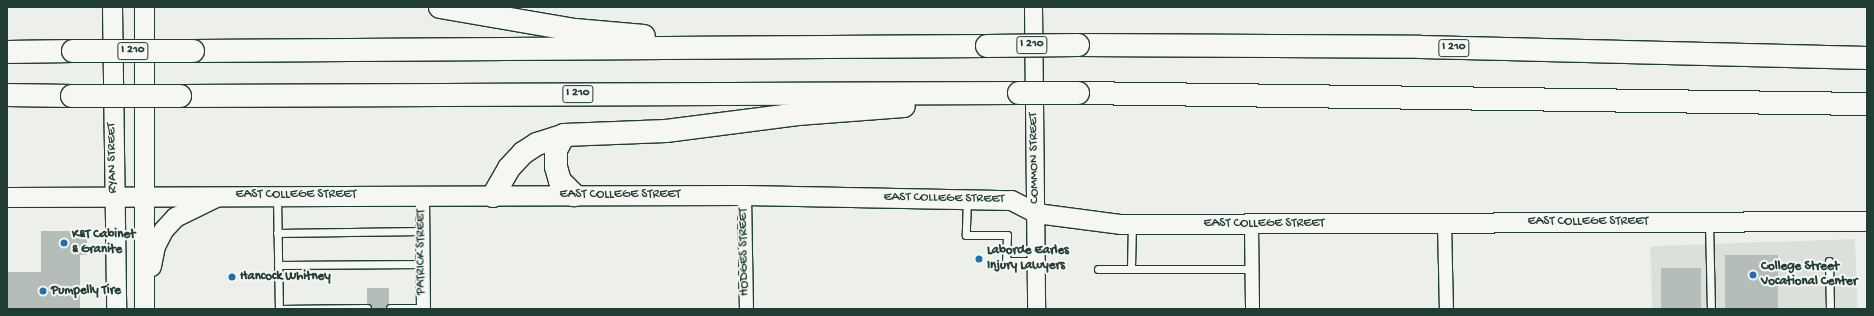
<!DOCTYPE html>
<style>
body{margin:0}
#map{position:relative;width:1874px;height:316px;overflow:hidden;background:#edefea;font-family:"Gochi Hand",sans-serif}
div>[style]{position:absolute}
.built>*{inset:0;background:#dce0db;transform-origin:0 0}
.building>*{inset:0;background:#b4bdb8;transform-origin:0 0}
.roads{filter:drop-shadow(1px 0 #1f3d34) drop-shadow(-1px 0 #1f3d34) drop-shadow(0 1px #1f3d34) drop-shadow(0 -1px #1f3d34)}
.service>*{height:7px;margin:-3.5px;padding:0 3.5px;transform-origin:3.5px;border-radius:3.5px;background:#f6f6f2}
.minor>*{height:13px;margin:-6.5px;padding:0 6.5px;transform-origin:6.5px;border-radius:6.5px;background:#f6f6f2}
.tertiary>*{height:17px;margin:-8.5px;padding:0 8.5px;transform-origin:8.5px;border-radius:8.5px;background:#f6f6f2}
.secondary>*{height:19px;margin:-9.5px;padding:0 9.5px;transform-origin:9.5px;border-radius:9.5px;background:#f6f6f2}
.motorway>*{height:22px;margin:-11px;padding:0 11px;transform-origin:11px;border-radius:11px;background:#f6f6f2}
.bridges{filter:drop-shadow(1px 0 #1f3d34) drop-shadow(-1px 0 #1f3d34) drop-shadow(0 1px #1f3d34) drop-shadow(0 -1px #1f3d34)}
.motorway-bridge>*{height:22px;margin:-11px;padding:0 11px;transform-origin:11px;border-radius:11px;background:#f6f6f2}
.dots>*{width:11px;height:11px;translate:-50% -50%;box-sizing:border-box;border:2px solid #f6f6f2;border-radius:50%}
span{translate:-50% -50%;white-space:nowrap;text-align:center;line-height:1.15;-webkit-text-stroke:4px #f6f6f2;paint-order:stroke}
.shield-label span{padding:1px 3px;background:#f6f6f2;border:1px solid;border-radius:3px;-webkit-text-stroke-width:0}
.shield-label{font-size:12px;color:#1f3d34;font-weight:700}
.street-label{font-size:13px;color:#1f3d34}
.poi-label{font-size:13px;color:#1f3d34;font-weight:700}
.left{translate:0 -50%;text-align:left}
.frame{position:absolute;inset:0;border:8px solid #1f3d34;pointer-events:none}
</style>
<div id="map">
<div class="built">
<i style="left:1855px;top:239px;width:70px;height:205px;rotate:88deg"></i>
</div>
<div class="building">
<i style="clip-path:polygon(41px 231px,87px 231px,87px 255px,80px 255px,80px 309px,7px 309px,7px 272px,41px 272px)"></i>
<i style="left:1725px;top:255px;width:53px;height:54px"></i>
<i style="left:1661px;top:268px;width:40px;height:41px"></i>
<i style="clip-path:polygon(367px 288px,389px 288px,389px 303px,385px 309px,372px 309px,367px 303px)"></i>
</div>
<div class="roads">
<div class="service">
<i style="left:277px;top:197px;width:112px;rotate:89deg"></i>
<i style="left:967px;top:199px;width:36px;rotate:92deg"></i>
<i style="left:966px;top:235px;width:41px"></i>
<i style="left:1007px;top:235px;width:26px;rotate:92deg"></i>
<i style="left:1006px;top:261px;width:30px"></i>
<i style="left:1709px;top:222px;width:87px;rotate:88.7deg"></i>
<i style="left:1132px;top:224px;width:45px;rotate:91.3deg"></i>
<i style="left:1131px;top:269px;width:121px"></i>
<i style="left:277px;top:233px;width:145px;rotate:-0.8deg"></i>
<i style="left:1829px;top:261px;width:48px;rotate:88.8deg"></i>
<i style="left:278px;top:265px;width:144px;rotate:-0.4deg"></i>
<i style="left:1098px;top:269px;width:33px"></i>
<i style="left:390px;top:308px;width:33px"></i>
<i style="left:279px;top:309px;width:88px;rotate:-0.7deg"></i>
</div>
<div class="minor">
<i style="left:422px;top:195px;width:114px;rotate:89.5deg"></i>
<i style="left:744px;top:195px;width:114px;rotate:89deg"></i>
<i style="left:1444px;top:223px;width:86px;rotate:88.7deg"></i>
<i style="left:1251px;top:225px;width:84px;rotate:89.3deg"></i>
</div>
<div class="tertiary">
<i style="left:1033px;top:7px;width:302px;rotate:89.4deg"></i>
</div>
<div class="secondary">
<i style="left:112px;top:7px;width:302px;rotate:89.2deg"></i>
<i style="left:7px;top:197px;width:737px;rotate:-0.16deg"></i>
<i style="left:744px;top:195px;width:267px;rotate:1.1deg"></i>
<i style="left:1011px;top:200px;width:28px;rotate:27deg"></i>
<i style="left:1036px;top:213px;width:86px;rotate:7.4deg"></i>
<i style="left:1121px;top:224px;width:746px;rotate:-0.23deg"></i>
<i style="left:151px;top:266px;width:20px;rotate:-79deg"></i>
<i style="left:155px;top:246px;width:18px;rotate:-63deg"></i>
<i style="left:163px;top:230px;width:18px;rotate:-47deg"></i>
<i style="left:175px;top:217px;width:46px;rotate:-26deg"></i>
<i style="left:144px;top:309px;width:302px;rotate:-90deg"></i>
</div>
<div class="motorway">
<i style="left:440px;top:7px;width:137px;rotate:9.7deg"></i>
<i style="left:575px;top:30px;width:69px;rotate:5deg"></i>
<i style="left:1078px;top:45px;width:342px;rotate:0.3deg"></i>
<i style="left:1420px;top:47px;width:447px;rotate:1.4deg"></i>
<i style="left:193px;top:51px;width:794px;rotate:-0.36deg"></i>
<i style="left:7px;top:52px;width:66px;rotate:-0.9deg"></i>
<i style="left:1078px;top:93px;width:789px;rotate:0.8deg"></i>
<i style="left:7px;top:95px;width:65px;rotate:0.9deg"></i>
<i style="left:180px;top:96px;width:839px;rotate:-0.2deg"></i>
<i style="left:564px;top:135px;width:17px;rotate:118deg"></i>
<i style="left:556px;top:150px;width:17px;rotate:90deg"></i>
<i style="left:556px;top:167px;width:15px;rotate:74deg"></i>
<i style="left:560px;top:181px;width:20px;rotate:45deg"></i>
<i style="left:493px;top:196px;width:32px;rotate:-60deg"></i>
<i style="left:509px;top:168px;width:21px;rotate:-47deg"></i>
<i style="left:523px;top:153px;width:17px;rotate:-33deg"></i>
<i style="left:537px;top:144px;width:28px;rotate:-18deg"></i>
<i style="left:564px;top:135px;width:102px;rotate:-2.2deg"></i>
<i style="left:666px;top:131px;width:133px;rotate:-7.3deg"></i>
<i style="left:798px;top:114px;width:106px;rotate:-4.3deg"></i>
</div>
</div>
<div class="bridges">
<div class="motorway-bridge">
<i style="left:987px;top:46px;width:91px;rotate:-0.6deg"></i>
<i style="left:73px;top:51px;width:120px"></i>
<i style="left:1019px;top:93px;width:59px"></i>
<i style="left:72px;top:96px;width:108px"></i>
</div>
</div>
<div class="dots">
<i style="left:64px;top:243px;background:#1f6fb2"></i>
<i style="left:979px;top:259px;background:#1f6fb2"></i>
<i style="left:1753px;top:275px;background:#1f6fb2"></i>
<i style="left:232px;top:277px;background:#1f6fb2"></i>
<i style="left:43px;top:291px;background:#1f6fb2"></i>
</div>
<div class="shield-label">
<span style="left:1032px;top:45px">I 210</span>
<span style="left:1454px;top:48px">I 210</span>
<span style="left:133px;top:51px">I 210</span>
<span style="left:578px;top:94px">I 210</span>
</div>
<div class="street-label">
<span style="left:113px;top:158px;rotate:-91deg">RYAN STREET</span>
<span style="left:1035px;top:158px;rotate:-91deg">COMMON STREET</span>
<span style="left:296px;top:195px">EAST COLLEGE STREET</span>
<span style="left:620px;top:195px">EAST COLLEGE STREET</span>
<span style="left:944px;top:199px;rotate:1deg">EAST COLLEGE STREET</span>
<span style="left:1588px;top:222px">EAST COLLEGE STREET</span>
<span style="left:1264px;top:224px">EAST COLLEGE STREET</span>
<span style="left:422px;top:252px;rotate:-90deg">PATRICK STREET</span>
<span style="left:745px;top:252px;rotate:-91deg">HODGES STREET</span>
</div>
<div class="poi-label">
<span class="left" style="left:72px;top:243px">K&amp;T Cabinet<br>&amp; Granite</span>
<span class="left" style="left:987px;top:259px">Laborde Earles<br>Injury Lawyers</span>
<span class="left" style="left:1761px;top:275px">College Street<br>Vocational Center</span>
<span class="left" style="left:240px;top:277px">Hancock Whitney</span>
<span class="left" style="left:51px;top:291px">Pumpelly Tire</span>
</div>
<div class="frame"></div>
</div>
